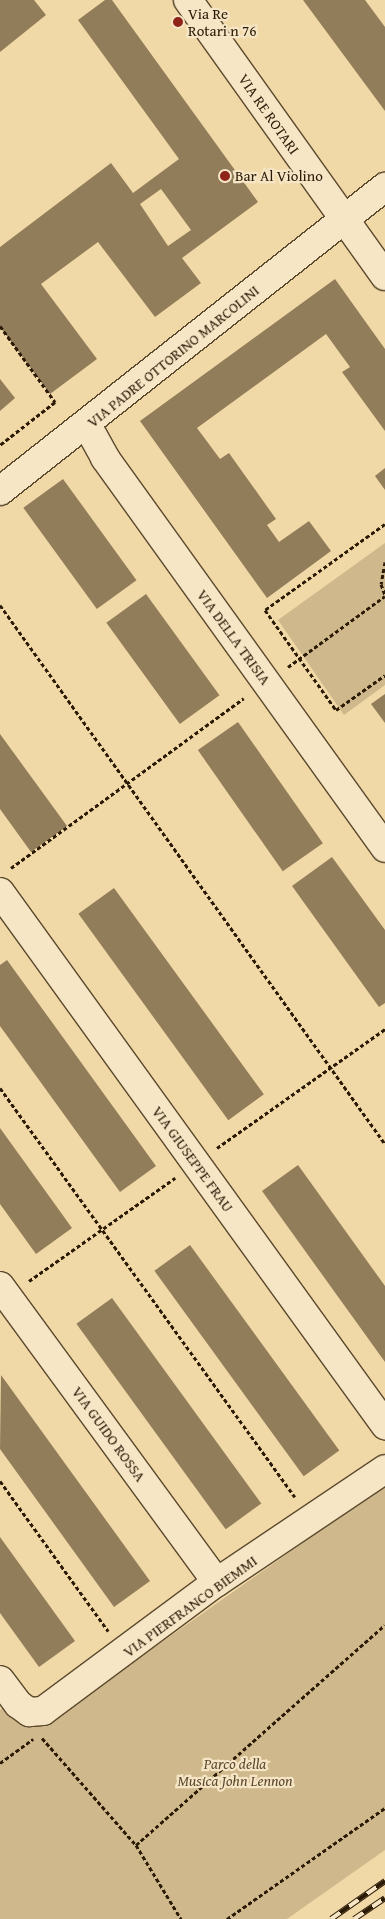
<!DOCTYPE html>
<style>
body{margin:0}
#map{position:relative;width:385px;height:1919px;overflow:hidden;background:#f1d8a7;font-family:"Gentium Book Plus",serif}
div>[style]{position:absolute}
.green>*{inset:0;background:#cfb88c}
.building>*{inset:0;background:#927d5a;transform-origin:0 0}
.path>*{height:3px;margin-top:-1.5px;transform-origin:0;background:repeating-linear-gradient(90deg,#2b1a06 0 4px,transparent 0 6.5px)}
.roads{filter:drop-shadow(1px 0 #5c4a2e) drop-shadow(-1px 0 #5c4a2e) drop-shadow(0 1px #5c4a2e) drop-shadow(0 -1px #5c4a2e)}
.minor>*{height:28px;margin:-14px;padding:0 14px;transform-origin:14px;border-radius:14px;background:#f6e6c6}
.rail>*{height:5.5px;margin-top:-2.75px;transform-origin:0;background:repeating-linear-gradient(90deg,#f6e6c6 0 11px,#2b1a06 0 22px);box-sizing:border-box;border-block:1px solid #2b1a06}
.dots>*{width:14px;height:14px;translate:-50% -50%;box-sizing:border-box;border:2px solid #f6e6c6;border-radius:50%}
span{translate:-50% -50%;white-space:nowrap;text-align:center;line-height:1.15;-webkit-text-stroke:4.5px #f6e6c6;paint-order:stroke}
.poi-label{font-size:15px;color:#2b1a06}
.left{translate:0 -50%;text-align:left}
.street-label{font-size:15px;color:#2b1a06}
.park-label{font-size:15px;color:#5c492e;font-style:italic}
</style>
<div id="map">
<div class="green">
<i style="clip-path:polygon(385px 543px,385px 685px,344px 715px,278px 620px)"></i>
<i style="clip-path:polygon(385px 1485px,385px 1850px,287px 1919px,0 1919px,0 1710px,4px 1706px,54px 1718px)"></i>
</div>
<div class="building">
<i style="clip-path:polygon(0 0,34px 0,46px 15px,0 52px)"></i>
<i style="clip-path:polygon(evenodd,105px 0,112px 0,258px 202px,182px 258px,201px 283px,155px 317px,98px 242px,41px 284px,97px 359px,50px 394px,0 327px,0 247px,111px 163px,133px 193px,179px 159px,78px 20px,105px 0,161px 189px,191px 230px,168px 246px,140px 204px,161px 189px)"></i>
<i style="clip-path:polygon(303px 0,365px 0,385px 27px,385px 111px)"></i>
<i style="clip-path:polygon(335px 279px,385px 349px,385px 431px,342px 372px,350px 367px,326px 334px,197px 428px,220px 459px,229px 453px,276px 519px,267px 525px,279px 542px,309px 521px,331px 551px,267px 598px,140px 421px)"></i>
<i style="clip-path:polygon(0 379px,15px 398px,0 411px)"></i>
<i style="clip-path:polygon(385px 468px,385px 490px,375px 476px)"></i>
<i style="left:63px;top:479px;width:125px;height:49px;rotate:54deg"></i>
<i style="left:146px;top:594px;width:125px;height:49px;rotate:54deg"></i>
<i style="clip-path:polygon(385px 694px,385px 723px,371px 704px)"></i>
<i style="left:238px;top:722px;width:148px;height:49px;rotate:55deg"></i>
<i style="clip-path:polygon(0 734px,67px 826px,31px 852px,0 809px)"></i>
<i style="clip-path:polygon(332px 857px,385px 930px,385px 1003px,379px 1007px,292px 886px)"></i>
<i style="left:114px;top:888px;width:255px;height:44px;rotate:54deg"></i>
<i style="clip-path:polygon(7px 960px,156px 1166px,120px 1192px,0 1026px,0 965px)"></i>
<i style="clip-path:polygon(0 1128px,72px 1228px,36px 1254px,0 1204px)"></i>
<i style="clip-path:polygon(298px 1165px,385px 1286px,385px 1362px,262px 1191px)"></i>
<i style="left:190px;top:1245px;width:254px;height:44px;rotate:54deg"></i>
<i style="left:112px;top:1298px;width:254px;height:44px;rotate:54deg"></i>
<i style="clip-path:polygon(1px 1375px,150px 1581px,114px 1607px,0 1449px)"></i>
<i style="clip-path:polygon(0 1537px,75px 1641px,39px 1667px,0 1613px)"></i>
</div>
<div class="path">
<i style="left:0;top:326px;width:94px;rotate:54.1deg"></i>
<i style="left:55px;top:402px;width:70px;rotate:142deg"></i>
<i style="left:385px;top:524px;width:148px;rotate:144.4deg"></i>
<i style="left:265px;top:610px;width:123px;rotate:54.6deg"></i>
<i style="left:336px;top:710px;width:60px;rotate:-35.5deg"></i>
<i style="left:385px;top:562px;width:22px;rotate:100deg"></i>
<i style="left:381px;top:584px;width:12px;rotate:70deg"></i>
<i style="left:0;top:605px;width:662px;rotate:54.46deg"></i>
<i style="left:288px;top:667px;width:120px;rotate:-36.2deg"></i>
<i style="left:11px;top:868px;width:288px;rotate:-36.1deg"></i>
<i style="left:0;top:1088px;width:504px;rotate:54.2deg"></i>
<i style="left:217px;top:1148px;width:206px;rotate:-35.3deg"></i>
<i style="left:29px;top:1281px;width:179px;rotate:-35.2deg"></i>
<i style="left:0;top:1481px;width:185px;rotate:54.2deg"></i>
<i style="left:42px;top:1738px;width:142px;rotate:48.7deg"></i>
<i style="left:136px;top:1845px;width:87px;rotate:58.7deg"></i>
<i style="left:0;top:1763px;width:41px;rotate:-36deg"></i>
<i style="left:136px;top:1845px;width:332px;rotate:-41.5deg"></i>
<i style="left:227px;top:1919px;width:193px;rotate:-35.1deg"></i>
</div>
<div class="roads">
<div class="minor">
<i style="left:188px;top:0;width:339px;rotate:54.5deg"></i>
<i style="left:87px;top:425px;width:38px;rotate:61deg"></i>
<i style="left:105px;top:458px;width:480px;rotate:54.3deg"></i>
<i style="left:0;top:491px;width:491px;rotate:-38.3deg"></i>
<i style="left:0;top:892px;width:658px;rotate:54.16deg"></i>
<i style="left:0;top:1286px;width:367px;rotate:53.8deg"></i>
<i style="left:0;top:1680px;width:30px;rotate:53deg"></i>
<i style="left:18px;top:1704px;width:14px;rotate:36deg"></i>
<i style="left:29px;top:1712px;width:14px;rotate:-4deg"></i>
<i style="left:43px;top:1711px;width:217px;rotate:-36.6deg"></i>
<i style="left:217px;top:1582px;width:202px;rotate:-33.9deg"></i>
</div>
</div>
<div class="rail">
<i style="left:331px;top:1919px;width:66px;rotate:-35.1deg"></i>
<i style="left:354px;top:1919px;width:37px;rotate:-34deg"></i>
</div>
<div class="dots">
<i style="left:178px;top:22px;background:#8f2418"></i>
<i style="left:225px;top:176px;background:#8f2418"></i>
</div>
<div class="poi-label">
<span class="left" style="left:188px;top:22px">Via Re<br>Rotari n 76</span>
<span class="left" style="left:235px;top:176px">Bar Al Violino</span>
</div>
<div class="street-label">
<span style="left:269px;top:114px;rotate:55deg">VIA RE ROTARI</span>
<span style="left:173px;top:356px;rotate:-39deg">VIA PADRE OTTORINO MARCOLINI</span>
<span style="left:234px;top:637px;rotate:54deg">VIA DELLA TRISIA</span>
<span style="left:193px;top:1159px;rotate:54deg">VIA GIUSEPPE FRAU</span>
<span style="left:109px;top:1434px;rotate:54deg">VIA GUIDO ROSSA</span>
<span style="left:190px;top:1606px;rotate:-36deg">VIA PIERFRANCO BIEMMI</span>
</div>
<div class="park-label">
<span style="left:235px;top:1772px">Parco della<br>Musica John Lennon</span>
</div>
</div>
